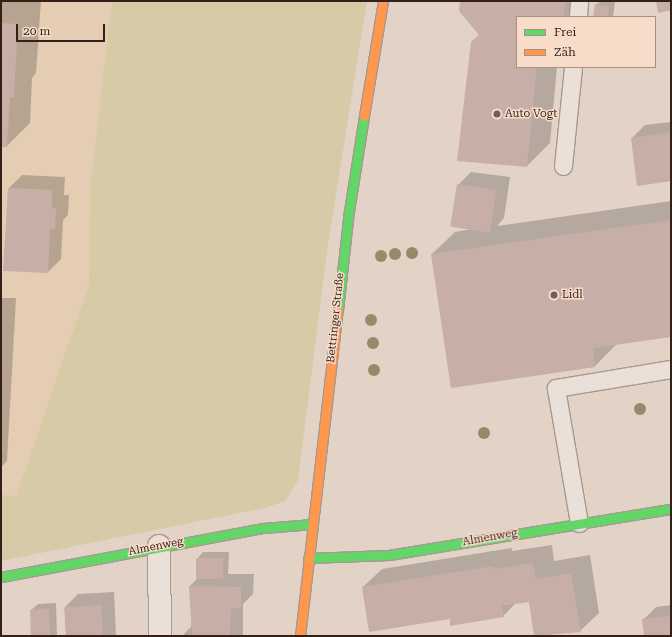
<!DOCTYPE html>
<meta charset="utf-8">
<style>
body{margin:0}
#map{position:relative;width:672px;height:637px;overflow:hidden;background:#e3d2c6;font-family:"Roboto Serif",serif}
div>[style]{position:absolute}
.farmland>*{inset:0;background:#e5cdb4}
.green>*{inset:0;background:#d7caa7}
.shadow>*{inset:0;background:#0003}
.building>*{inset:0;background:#c7aea7;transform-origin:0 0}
.roads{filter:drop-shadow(1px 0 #a79890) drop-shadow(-1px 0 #a79890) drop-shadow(0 1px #a79890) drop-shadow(0 -1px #a79890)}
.lane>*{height:17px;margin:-8.5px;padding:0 8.5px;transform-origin:8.5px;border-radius:8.5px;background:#ebe0d8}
.street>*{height:22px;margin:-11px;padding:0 11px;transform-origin:11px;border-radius:11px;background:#ebe0d8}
.fast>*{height:9px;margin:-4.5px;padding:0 4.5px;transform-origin:4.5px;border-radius:4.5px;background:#63d668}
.slow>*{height:9px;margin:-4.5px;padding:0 4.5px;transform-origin:4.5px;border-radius:4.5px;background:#ff974d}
.trees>*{width:12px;height:12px;margin:-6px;border-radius:50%;background:#948b6a}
.dots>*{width:11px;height:11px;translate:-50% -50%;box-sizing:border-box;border:2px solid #f7dcc9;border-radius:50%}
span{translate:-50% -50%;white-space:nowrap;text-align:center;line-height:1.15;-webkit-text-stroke:3px #f7dcc9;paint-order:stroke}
.poi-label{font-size:11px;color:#351f19}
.left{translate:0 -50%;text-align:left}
.street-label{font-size:11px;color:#351f19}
.frame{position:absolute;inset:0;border:2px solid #351f19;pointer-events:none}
.legend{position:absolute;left:516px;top:16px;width:140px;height:52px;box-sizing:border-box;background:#f7dcc9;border:1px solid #a99083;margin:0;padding:5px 7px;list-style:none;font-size:12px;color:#351f19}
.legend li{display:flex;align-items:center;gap:8px;height:20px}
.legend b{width:20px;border:1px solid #a99083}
.scale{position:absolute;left:16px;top:24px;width:89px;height:18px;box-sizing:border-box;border:2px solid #351f19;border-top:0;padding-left:5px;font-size:12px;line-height:14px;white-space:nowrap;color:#351f19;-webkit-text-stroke:3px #f7dcc9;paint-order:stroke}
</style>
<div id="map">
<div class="farmland">
<i style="clip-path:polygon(1px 1px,112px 1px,90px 188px,89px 284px,16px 497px,1px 494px)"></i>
</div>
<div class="green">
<i style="clip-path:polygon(112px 1px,367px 1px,328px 244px,298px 480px,285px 501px,265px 508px,1px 561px,1px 494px,16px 497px,89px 284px,90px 188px)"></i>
</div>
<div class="shadow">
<i style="clip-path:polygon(1px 1px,41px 1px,36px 73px,32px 78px,30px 123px,7px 146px,1px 146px)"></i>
<i style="clip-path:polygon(461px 1px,585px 1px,584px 17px,517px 17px,517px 67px,557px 67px,550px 143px,527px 166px,480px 34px)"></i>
<i style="clip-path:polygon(600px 1px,615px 1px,613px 17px,594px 17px,596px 5px)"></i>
<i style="clip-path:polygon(671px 122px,671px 180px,632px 138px,645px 125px)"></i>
<i style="clip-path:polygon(471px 172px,510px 177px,504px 218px,497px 226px,671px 201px,671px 336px,618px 343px,595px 366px,451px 387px,432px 254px,455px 232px,472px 229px,458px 185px)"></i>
<i style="clip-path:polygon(22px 175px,65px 177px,64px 195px,69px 195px,68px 215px,63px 220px,61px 259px,48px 272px,4px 270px,9px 188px)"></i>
<i style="clip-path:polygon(1px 298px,16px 298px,7px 461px,1px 467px)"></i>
<i style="clip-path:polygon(552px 545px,554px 561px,590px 555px,599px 613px,580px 631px,535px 636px,529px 601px,516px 603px,503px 616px,450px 618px,363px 587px,382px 569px,512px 548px,512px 551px)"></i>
<i style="clip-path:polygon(203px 552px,229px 552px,228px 574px,254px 574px,253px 594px,243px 604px,243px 636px,182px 636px,191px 627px,193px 606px,190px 606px,190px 586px,198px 578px,197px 559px)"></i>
<i style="clip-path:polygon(114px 592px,116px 636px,66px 636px,65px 607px,78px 594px)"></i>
<i style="clip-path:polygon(56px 603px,57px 636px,32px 636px,31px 610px,38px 604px)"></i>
<i style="clip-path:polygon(671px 605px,671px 636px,645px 636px,643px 620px,656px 607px)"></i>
</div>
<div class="building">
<i style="clip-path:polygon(460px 1px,565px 1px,564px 17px,517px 17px,517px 67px,537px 67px,527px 167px,457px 161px,471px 42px,479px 35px,459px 11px)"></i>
<i style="clip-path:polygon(656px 1px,671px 1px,671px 10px,658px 13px)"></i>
<i style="clip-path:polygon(595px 4px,609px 6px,608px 17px,593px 17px)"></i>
<i style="clip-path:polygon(1px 23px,18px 24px,14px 97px,10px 97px,7px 147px,1px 147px)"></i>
<i style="clip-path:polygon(671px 132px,671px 181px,637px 186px,631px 138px)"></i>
<i style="left:457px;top:184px;width:40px;height:43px;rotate:9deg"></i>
<i style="clip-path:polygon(8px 188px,52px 190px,52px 208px,56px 208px,55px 229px,50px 229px,48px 273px,3px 271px)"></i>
<i style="clip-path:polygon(671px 220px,671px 337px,593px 348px,595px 367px,451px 388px,431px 254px)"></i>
<i style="left:196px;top:558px;width:27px;height:21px"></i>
<i style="clip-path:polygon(533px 563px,536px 579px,571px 573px,581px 632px,534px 636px,529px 602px,502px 606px,504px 617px,450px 626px,450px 619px,369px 632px,362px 587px,493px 566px,494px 569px)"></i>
<i style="clip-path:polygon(189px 586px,241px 587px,241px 608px,231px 608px,230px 636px,192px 636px)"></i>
<i style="left:101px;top:605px;width:31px;height:37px;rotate:86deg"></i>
<i style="left:49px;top:609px;width:27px;height:19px;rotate:88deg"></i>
<i style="clip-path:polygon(671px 616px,671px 636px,644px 636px,642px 619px)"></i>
</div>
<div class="roads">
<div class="lane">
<i style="left:578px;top:17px;width:16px;rotate:-86deg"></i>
<i style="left:563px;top:166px;width:100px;rotate:-84.2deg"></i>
<i style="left:579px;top:523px;width:137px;rotate:-99.7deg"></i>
<i style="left:556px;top:388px;width:117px;rotate:-9.4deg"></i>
</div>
<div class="street">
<i style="left:159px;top:546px;width:90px;rotate:89.4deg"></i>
</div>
<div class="fast">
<i style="left:338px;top:310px;width:100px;rotate:-83.7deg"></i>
<i style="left:349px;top:211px;width:96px;rotate:-81deg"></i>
<i style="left:308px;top:558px;width:81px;rotate:-2.1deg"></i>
<i style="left:389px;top:555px;width:286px;rotate:-9.3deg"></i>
<i style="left:1px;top:577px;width:267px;rotate:-10.6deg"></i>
<i style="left:263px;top:528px;width:50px;rotate:-4.6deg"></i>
</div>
<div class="slow">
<i style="left:364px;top:116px;width:117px;rotate:-80.6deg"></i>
<i style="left:300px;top:636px;width:328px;rotate:-83.4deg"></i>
</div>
</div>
<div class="trees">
<i style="left:412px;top:253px"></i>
<i style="left:395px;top:254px"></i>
<i style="left:381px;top:256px"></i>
<i style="left:371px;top:320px"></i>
<i style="left:373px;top:343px"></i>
<i style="left:374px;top:370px"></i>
<i style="left:640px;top:409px"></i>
<i style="left:484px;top:433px"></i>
</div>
<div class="dots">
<i style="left:497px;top:114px;background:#725e56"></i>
<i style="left:554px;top:295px;background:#725e56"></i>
</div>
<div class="poi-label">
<span class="left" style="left:505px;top:114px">Auto Vogt</span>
<span class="left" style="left:562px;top:295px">Lidl</span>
</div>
<div class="street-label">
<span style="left:336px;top:318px;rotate:-84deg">Bettringer Straße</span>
<span style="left:490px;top:538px;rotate:-10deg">Almenweg</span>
<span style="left:156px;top:547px;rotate:-11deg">Almenweg</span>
</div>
<div class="frame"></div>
<ul class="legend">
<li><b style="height:5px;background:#63d668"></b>Frei</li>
<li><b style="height:5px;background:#ff974d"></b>Zäh</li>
</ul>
<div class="scale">20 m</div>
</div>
